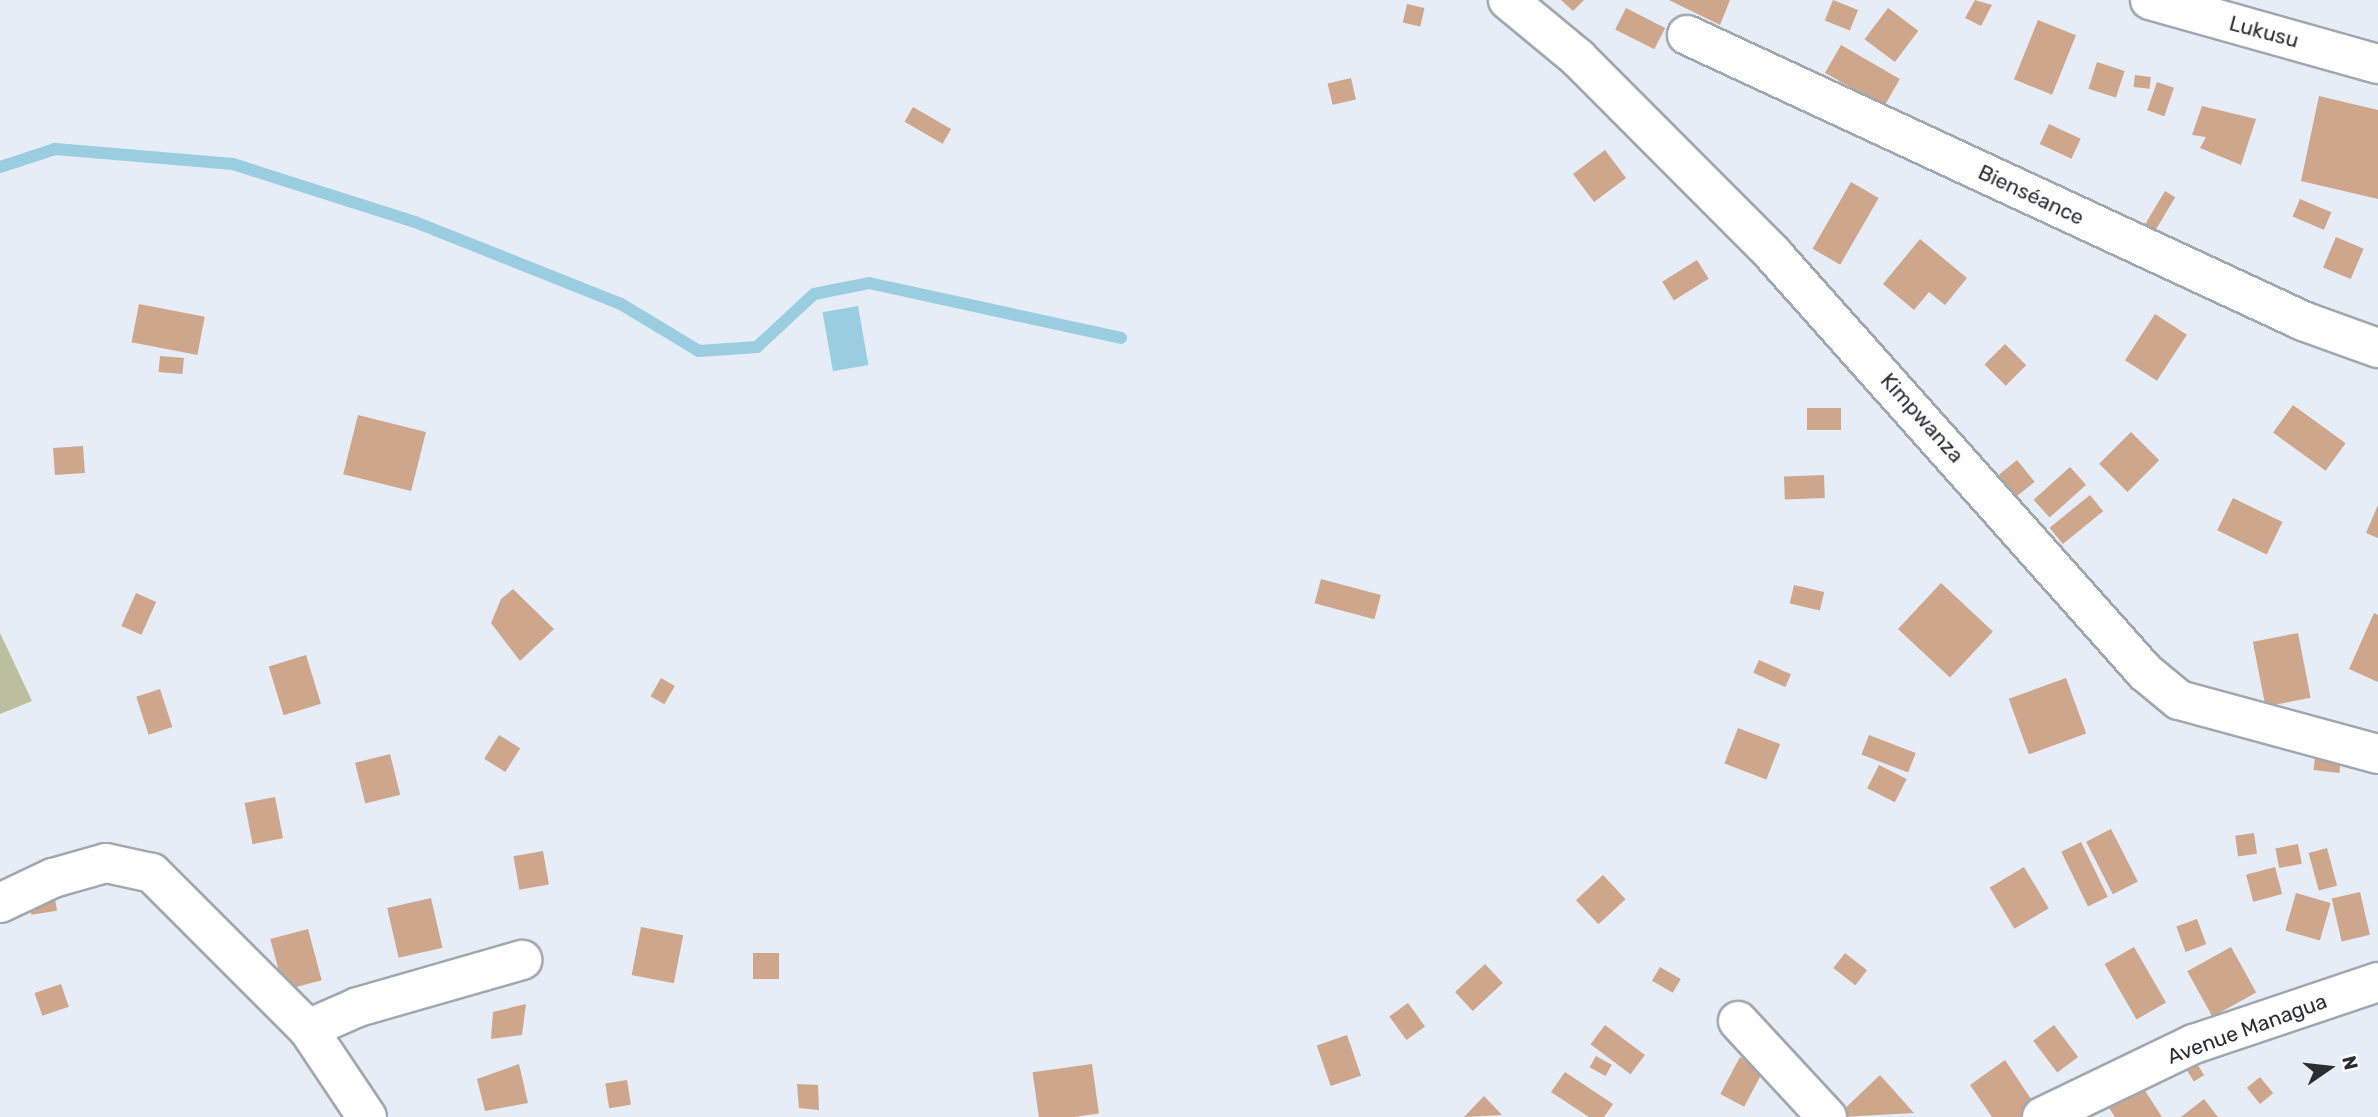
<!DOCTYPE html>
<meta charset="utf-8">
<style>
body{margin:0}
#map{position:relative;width:2378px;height:1117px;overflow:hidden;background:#e7edf6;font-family:Rubik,sans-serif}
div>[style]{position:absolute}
.green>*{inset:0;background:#bcbea0}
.water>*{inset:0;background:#99cddf;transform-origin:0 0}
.stream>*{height:12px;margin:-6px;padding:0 6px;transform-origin:6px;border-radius:6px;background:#99cddf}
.building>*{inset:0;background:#cda68c;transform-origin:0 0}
.roads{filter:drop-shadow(2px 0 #a1a7af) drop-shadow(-2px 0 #a1a7af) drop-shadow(0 2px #a1a7af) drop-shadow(0 -2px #a1a7af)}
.minor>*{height:38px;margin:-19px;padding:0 19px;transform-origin:19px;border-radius:19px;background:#fff}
span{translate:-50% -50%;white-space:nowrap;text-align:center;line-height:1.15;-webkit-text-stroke:7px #fff;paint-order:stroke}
.street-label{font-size:21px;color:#2b2e31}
.north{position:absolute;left:2294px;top:1033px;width:70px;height:70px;-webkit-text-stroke:5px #fff;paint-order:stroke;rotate:76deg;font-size:19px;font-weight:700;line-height:28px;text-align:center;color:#2b2e31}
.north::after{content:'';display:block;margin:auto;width:24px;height:32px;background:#2b2e31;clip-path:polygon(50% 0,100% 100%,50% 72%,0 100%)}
</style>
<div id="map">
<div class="green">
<i style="clip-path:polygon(0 633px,32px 701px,0 714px)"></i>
</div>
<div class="water">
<i style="left:858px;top:306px;width:60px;height:36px;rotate:80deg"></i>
</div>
<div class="stream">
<i style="left:0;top:167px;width:58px;rotate:-18.1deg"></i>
<i style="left:55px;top:149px;width:179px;rotate:4.8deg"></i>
<i style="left:233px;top:164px;width:191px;rotate:17.7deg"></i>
<i style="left:415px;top:222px;width:222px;rotate:21.7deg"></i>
<i style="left:621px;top:304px;width:91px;rotate:31.1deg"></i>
<i style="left:699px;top:351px;width:58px;rotate:-3.9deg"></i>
<i style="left:757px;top:347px;width:78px;rotate:-42.9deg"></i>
<i style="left:814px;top:294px;width:56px;rotate:-11.3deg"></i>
<i style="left:869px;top:283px;width:258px;rotate:12.3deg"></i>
</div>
<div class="building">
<i style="clip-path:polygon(1561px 0,1584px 0,1573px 11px)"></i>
<i style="clip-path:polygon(1669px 0,1730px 0,1720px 25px)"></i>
<i style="left:1833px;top:0;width:27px;height:22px;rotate:22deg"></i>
<i style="clip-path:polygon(1975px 0,1992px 5px,1981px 26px,1965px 18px)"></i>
<i style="left:1407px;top:4px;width:18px;height:19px;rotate:13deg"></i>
<i style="left:1626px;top:8px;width:44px;height:24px;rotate:27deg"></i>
<i style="left:1888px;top:8px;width:38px;height:39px;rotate:37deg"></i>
<i style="left:2038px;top:20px;width:41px;height:64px;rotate:22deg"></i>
<i style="left:1841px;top:45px;width:68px;height:32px;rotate:30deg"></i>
<i style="left:2097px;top:62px;width:29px;height:28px;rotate:18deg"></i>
<i style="left:2135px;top:75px;width:16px;height:12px;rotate:7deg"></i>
<i style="left:1351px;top:78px;width:22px;height:24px;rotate:77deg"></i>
<i style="left:2157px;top:82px;width:18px;height:30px;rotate:19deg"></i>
<i style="clip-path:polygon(2319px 96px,2378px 110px,2378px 199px,2301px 181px)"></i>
<i style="clip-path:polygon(2202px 106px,2256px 119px,2241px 165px,2200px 148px,2206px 137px,2192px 135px)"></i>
<i style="left:913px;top:107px;width:44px;height:17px;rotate:30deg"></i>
<i style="left:2049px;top:124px;width:35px;height:22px;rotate:25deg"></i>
<i style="left:1605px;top:150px;width:35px;height:40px;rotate:53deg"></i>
<i style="left:1851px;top:182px;width:32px;height:77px;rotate:30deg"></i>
<i style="left:2165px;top:191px;width:12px;height:48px;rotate:31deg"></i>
<i style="left:2300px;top:199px;width:34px;height:19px;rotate:23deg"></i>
<i style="left:2336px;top:237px;width:30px;height:33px;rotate:23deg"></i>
<i style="clip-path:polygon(1920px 239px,1967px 278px,1945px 305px,1929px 292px,1914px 310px,1883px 284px)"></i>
<i style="left:1697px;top:260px;width:22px;height:41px;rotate:58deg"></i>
<i style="left:139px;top:304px;width:67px;height:39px;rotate:11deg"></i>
<i style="left:2155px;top:314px;width:38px;height:55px;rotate:33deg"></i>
<i style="left:2005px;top:344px;width:30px;height:29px;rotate:45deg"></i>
<i style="left:160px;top:356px;width:24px;height:16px;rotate:5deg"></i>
<i style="left:2293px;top:405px;width:65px;height:34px;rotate:36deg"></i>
<i style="left:1807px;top:408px;width:34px;height:22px"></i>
<i style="left:358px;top:415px;width:70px;height:61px;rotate:14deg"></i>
<i style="left:2131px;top:432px;width:40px;height:45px;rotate:45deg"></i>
<i style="left:83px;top:446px;width:27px;height:30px;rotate:86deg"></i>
<i style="left:2017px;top:460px;width:28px;height:36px;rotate:51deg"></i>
<i style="left:2070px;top:467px;width:24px;height:49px;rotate:48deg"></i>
<i style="left:1824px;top:475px;width:23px;height:40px;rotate:88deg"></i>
<i style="left:2090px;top:495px;width:21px;height:52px;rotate:51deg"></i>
<i style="left:2233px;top:498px;width:55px;height:36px;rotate:26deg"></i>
<i style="clip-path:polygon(2378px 505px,2378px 538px,2366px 533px)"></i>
<i style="left:1321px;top:579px;width:62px;height:25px;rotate:15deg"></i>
<i style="left:1941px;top:583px;width:71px;height:63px;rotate:43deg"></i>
<i style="left:1794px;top:585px;width:31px;height:19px;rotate:13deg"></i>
<i style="clip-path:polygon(513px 589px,554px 629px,520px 661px,491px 623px,501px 599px)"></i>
<i style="left:136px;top:593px;width:22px;height:36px;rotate:24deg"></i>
<i style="clip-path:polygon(2374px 613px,2378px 615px,2378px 682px,2349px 669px)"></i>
<i style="left:2298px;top:633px;width:66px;height:46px;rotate:79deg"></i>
<i style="left:306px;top:655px;width:51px;height:39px;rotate:73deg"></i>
<i style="left:1759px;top:660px;width:35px;height:14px;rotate:24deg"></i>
<i style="left:661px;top:678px;width:16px;height:21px;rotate:30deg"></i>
<i style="left:2066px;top:678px;width:59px;height:61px;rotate:70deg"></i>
<i style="left:160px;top:689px;width:40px;height:25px;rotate:72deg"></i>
<i style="left:1738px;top:728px;width:45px;height:38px;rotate:21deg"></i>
<i style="left:499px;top:735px;width:25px;height:28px;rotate:32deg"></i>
<i style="left:1869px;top:735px;width:50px;height:21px;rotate:21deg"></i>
<i style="left:390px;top:754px;width:42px;height:36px;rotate:76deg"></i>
<i style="left:2315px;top:758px;width:26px;height:12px;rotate:7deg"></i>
<i style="left:1879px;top:765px;width:31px;height:26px;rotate:27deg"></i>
<i style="left:275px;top:797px;width:42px;height:31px;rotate:79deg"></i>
<i style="left:2111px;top:829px;width:59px;height:28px;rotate:63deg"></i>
<i style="left:2254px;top:833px;width:21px;height:19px;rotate:82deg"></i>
<i style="left:2081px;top:842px;width:61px;height:22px;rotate:64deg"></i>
<i style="left:2298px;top:844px;width:20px;height:23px;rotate:79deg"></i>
<i style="left:2327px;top:848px;width:39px;height:19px;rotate:75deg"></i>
<i style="left:543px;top:851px;width:34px;height:30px;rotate:80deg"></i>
<i style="left:2024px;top:867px;width:48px;height:40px;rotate:59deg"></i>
<i style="left:2275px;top:867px;width:28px;height:30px;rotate:75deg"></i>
<i style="left:1603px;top:875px;width:33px;height:37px;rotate:47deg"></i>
<i style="left:54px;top:892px;width:19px;height:26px;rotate:81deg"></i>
<i style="left:2360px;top:892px;width:44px;height:29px;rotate:77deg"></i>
<i style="left:2296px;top:893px;width:36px;height:39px;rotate:16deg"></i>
<i style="left:431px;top:898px;width:51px;height:45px;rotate:77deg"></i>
<i style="left:2197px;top:919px;width:27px;height:22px;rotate:70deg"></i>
<i style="left:641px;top:927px;width:43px;height:49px;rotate:11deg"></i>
<i style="left:308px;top:929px;width:53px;height:39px;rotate:75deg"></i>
<i style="left:2134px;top:947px;width:64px;height:34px;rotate:60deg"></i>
<i style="left:2231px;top:947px;width:52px;height:50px;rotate:61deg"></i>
<i style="left:753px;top:953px;width:26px;height:26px"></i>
<i style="left:1845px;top:953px;width:28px;height:19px;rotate:38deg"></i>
<i style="left:1485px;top:964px;width:26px;height:41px;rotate:47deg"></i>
<i style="left:1660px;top:967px;width:24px;height:16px;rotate:30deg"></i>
<i style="left:61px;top:984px;width:24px;height:28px;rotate:71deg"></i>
<i style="left:1408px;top:1003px;width:29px;height:23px;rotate:54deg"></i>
<i style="clip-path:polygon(526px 1004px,522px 1035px,491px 1039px,493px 1012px)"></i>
<i style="left:1605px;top:1025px;width:50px;height:24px;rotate:37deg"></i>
<i style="left:2054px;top:1025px;width:40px;height:26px;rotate:53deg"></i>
<i style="left:1347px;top:1035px;width:43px;height:32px;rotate:71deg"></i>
<i style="left:1596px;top:1056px;width:18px;height:13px;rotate:29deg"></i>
<i style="left:1740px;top:1057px;width:27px;height:42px;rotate:28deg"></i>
<i style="left:2194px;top:1059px;width:19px;height:12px;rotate:58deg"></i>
<i style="clip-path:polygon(2005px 1060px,2037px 1108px,2024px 1117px,1992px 1117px,1970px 1085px)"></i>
<i style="clip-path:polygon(519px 1064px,528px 1103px,485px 1111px,477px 1079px)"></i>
<i style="left:1092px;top:1064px;width:50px;height:60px;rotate:82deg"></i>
<i style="clip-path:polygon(1565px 1072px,1613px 1104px,1604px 1117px,1589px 1117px,1551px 1092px)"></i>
<i style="clip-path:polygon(1880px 1075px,1914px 1113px,1842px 1117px,1839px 1114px)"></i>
<i style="left:2260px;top:1077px;width:21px;height:17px;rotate:51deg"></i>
<i style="left:627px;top:1080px;width:25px;height:22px;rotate:81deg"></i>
<i style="clip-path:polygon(797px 1084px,818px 1085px,819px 1110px,799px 1108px)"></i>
<i style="clip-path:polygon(2142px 1086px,2162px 1117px,2115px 1117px,2109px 1108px)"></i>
<i style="clip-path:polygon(1484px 1096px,1502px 1115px,1464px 1117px)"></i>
<i style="clip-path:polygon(2204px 1099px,2218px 1117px,2181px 1117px)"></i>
</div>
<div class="roads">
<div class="minor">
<i style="left:1508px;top:0;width:91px;rotate:39.6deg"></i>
<i style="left:1578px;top:58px;width:276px;rotate:45.1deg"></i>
<i style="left:1773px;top:254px;width:560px;rotate:48.33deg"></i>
<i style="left:2145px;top:672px;width:44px;rotate:39.5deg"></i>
<i style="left:2179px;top:700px;width:206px;rotate:15.2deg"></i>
<i style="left:2150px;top:0;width:237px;rotate:15.7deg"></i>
<i style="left:1687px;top:35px;width:679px;rotate:24.9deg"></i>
<i style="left:2303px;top:321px;width:80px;rotate:19.8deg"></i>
<i style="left:0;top:903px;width:59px;rotate:-25.3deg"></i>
<i style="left:53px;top:878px;width:55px;rotate:-15.8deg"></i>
<i style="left:106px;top:863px;width:47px;rotate:12.3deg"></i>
<i style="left:152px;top:873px;width:221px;rotate:45deg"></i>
<i style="left:308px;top:1029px;width:106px;rotate:56.2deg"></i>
<i style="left:1738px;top:1021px;width:131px;rotate:47.2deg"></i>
<i style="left:308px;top:1029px;width:55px;rotate:-23.7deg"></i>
<i style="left:358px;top:1007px;width:171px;rotate:-16deg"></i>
<i style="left:2042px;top:1117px;width:169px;rotate:-25.7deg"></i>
<i style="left:2194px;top:1044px;width:194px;rotate:-18.6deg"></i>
</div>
</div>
<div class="street-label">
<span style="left:2264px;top:32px;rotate:15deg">Lukusu</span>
<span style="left:2031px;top:195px;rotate:25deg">Bienséance</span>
<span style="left:1922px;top:418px;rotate:48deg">Kimpwanza</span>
<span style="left:2247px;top:1029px;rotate:-20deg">Avenue Managua</span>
</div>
<div class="north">N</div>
</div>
